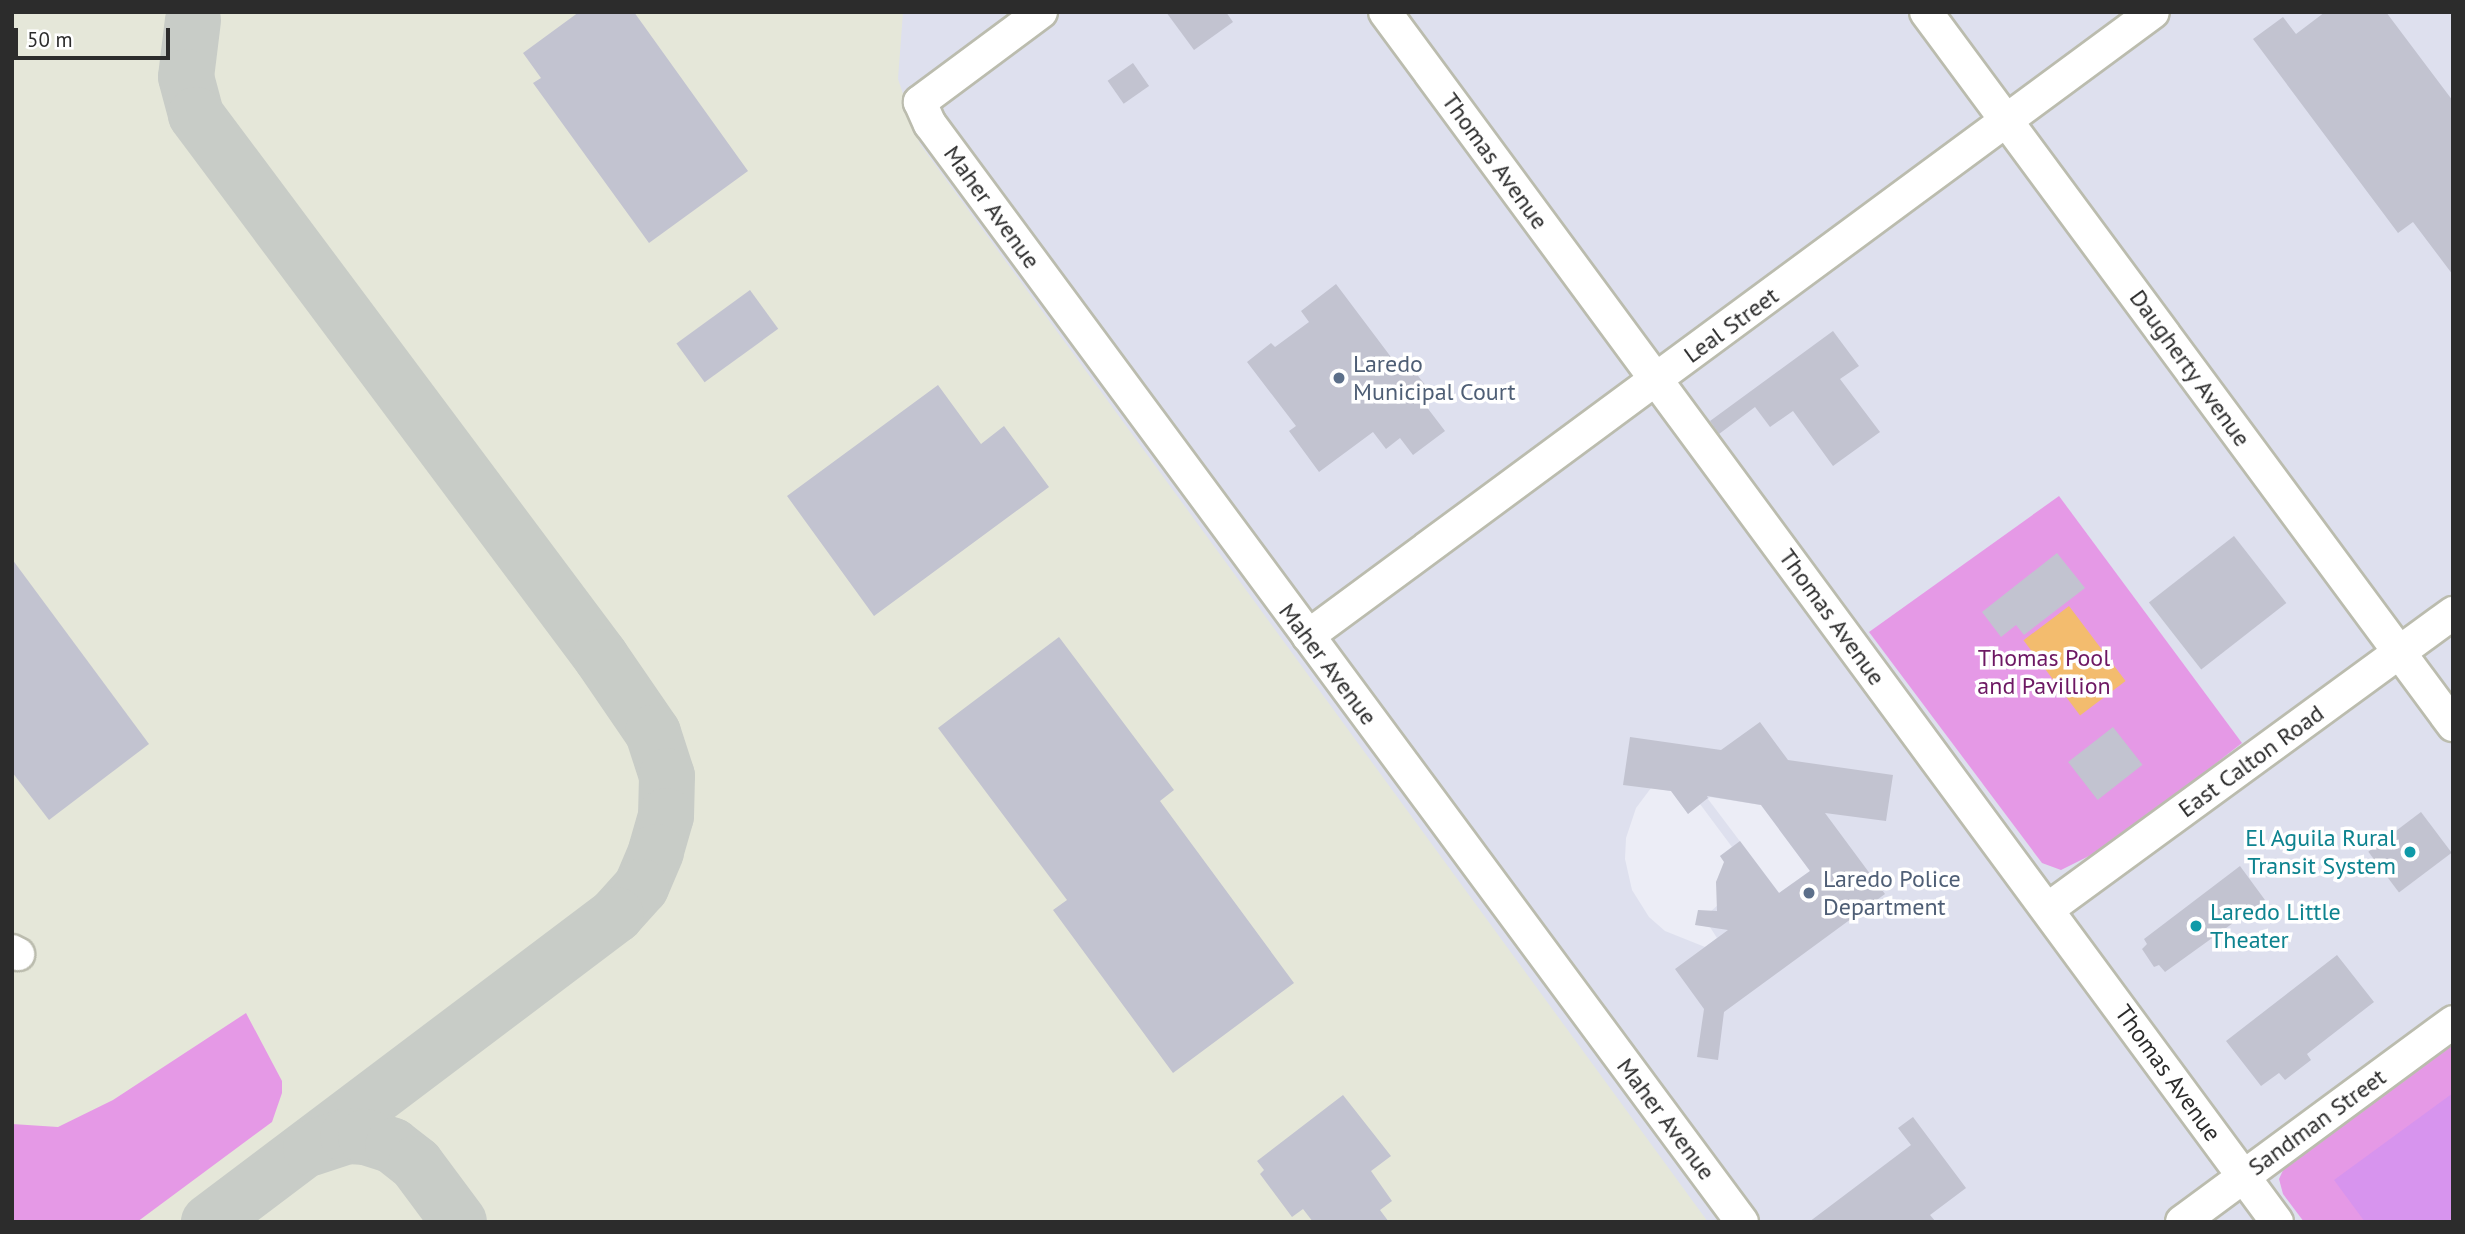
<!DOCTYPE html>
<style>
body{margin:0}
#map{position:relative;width:2465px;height:1234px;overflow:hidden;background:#dee0ee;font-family:"PT Sans",sans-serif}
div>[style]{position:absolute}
.airport>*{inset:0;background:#e5e7d9}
.green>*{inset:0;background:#e599e6}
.pitch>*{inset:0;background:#d794ee}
.plaza>*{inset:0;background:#ecedf6}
.water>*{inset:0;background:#f3bc6e;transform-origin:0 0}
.taxiway>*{height:56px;margin:-28px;padding:0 28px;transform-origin:28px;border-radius:28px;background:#c8ccc7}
.building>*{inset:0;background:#c2c3d0;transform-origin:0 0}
.roads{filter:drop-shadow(2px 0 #bbbcae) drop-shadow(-2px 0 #bbbcae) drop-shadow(0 2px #bbbcae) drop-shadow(0 -2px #bbbcae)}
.minor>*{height:32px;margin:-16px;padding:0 16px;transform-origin:16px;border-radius:16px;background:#fff}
.dots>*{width:19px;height:19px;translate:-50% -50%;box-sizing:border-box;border:4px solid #fff;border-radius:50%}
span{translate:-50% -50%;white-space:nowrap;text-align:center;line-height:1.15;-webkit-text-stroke:7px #fff;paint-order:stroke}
.street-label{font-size:24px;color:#2c2c2c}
.service-label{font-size:24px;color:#4e5e75}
.left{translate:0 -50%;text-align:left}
.park-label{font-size:24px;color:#6d1863}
.culture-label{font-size:24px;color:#0d838f}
.right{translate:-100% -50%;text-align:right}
.frame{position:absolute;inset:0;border:14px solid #2c2c2c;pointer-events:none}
.scale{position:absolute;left:14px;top:28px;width:156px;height:32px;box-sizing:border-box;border:4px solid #2c2c2c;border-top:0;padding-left:9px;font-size:21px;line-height:24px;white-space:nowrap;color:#2c2c2c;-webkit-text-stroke:5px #fff;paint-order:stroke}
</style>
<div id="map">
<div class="airport">
<i style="clip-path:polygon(12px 12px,903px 12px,898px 79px,920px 144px,1708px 1222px,12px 1222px)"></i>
</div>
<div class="green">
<i style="clip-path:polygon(2059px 496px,2242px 743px,2136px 826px,2101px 850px,2061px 870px,2042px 863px,1869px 632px)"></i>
<i style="clip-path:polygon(246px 1013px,282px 1081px,282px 1093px,272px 1122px,137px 1222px,12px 1222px,12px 1124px,58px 1127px,113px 1100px)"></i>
<i style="clip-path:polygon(2453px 1042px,2453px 1222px,2304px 1222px,2283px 1194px,2279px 1179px,2285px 1166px)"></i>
</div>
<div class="pitch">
<i style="clip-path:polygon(2453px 1093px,2453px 1222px,2365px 1222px,2334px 1180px)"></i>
</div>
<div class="plaza">
<i style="clip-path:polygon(1651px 788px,1671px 791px,1688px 814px,1700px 804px,1732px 847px,1720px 856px,1726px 864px,1716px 882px,1720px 903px,1696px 925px,1710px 927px,1717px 938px,1705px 947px,1665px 931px,1649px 917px,1632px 890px,1625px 859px,1626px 838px,1636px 808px)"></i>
<i style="clip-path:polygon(1710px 797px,1761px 805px,1810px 871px,1779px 893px,1708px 799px)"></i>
</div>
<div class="water">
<i style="left:2069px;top:606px;width:94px;height:57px;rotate:53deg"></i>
</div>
<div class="taxiway">
<i style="left:193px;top:20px;width:57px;rotate:97deg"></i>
<i style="left:186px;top:77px;width:39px;rotate:75deg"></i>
<i style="left:196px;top:115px;width:677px;rotate:53.23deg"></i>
<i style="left:601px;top:657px;width:92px;rotate:55.6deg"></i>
<i style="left:653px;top:733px;width:45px;rotate:72deg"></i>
<i style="left:667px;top:776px;width:40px;rotate:91.4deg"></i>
<i style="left:666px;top:816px;width:37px;rotate:106deg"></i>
<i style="left:656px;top:852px;width:38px;rotate:113deg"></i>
<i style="left:641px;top:887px;width:38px;rotate:132deg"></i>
<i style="left:616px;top:915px;width:510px;rotate:142.97deg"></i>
<i style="left:311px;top:1148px;width:39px;rotate:-18deg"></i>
<i style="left:348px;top:1136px;width:18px;rotate:3deg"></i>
<i style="left:366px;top:1137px;width:28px;rotate:18deg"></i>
<i style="left:393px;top:1146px;width:29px;rotate:38deg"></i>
<i style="left:416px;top:1164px;width:72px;rotate:53.4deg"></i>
</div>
<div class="building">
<i style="clip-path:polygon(579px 12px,634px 12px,748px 171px,649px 243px,533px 83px,541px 78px,523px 53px)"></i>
<i style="clip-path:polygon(1166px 12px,1226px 12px,1233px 22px,1194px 50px)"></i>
<i style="clip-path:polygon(2325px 12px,2386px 12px,2453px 101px,2453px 275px,2413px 222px,2398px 233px,2253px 39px,2283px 17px,2296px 34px)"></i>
<i style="left:1133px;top:63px;width:28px;height:31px;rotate:55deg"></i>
<i style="clip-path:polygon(1336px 284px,1400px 369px,1408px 363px,1426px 386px,1416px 393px,1445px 431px,1413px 455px,1400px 438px,1386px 449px,1373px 432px,1319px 472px,1289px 431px,1296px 426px,1247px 362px,1271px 343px,1275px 347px,1309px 322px,1301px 311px)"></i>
<i style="left:750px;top:290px;width:48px;height:91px;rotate:54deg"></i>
<i style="clip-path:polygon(1833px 331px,1859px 366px,1840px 379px,1880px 432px,1833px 466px,1793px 411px,1770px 427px,1755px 407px,1719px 434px,1710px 421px)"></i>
<i style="clip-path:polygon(938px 385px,981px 444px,1004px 426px,1049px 487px,874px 616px,787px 496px)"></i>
<i style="left:2234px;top:536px;width:85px;height:108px;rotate:52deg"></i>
<i style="clip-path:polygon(2057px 553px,2085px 588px,2024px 635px,2016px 625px,2001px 637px,1982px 612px)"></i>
<i style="clip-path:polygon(12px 559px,149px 744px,49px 820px,12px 772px)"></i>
<i style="clip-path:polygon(1059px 637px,1174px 790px,1160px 801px,1294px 983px,1173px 1073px,1053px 910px,1067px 900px,938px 728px)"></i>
<i style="clip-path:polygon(1760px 722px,1788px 760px,1893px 775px,1886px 821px,1825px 813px,1885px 894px,1724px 1012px,1718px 1060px,1697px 1057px,1704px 1009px,1675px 969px,1728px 930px,1695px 925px,1698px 910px,1717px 911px,1716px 882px,1724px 862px,1720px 856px,1740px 841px,1779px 893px,1810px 871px,1761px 805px,1707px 796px,1708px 798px,1688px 814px,1671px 791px,1623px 785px,1630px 737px,1721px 750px)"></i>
<i style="left:2113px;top:727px;width:48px;height:57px;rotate:52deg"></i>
<i style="left:2421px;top:812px;width:51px;height:66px;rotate:53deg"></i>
<i style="clip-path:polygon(2240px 866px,2265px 900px,2165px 972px,2159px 965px,2154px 967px,2142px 949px,2147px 944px,2144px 939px)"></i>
<i style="clip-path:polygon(2337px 955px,2374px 1002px,2307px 1054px,2311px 1060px,2285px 1080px,2279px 1073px,2261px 1086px,2226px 1041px)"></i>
<i style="clip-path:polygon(1343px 1095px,1391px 1156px,1371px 1171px,1392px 1201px,1380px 1210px,1389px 1222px,1313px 1222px,1303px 1209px,1292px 1217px,1260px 1174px,1264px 1170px,1257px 1161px)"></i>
<i style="clip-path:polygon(1913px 1117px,1966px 1188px,1930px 1215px,1936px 1222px,1809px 1222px,1911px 1145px,1898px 1128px)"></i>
</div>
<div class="roads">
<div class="minor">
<i style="left:1041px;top:12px;width:151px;rotate:143.4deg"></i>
<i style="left:920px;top:102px;width:24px;rotate:66deg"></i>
<i style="left:930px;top:124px;width:1366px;rotate:53.52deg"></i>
<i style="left:1385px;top:12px;width:1503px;rotate:53.6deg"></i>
<i style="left:1926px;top:12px;width:887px;rotate:53.53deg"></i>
<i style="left:1308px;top:636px;width:1050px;rotate:-36.44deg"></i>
<i style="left:2048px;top:909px;width:502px;rotate:-36.16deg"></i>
<i style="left:12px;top:951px;width:7px;rotate:27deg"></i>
<i style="left:2182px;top:1222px;width:337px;rotate:-36.4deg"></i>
</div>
</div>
<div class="dots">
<i style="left:1339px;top:378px;background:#5c6f8a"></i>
<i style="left:2410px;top:852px;background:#0f9aa8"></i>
<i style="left:1809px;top:893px;background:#5c6f8a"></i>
<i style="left:2196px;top:926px;background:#0f9aa8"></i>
</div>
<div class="street-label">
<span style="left:1495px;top:161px;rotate:54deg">Thomas Avenue</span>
<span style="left:992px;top:207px;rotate:54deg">Maher Avenue</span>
<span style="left:1731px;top:325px;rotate:-36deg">Leal Street</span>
<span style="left:2190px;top:368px;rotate:54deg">Daugherty Avenue</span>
<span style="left:1832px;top:617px;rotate:54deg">Thomas Avenue</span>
<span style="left:1328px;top:664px;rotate:53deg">Maher Avenue</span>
<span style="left:2251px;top:761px;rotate:-36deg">East Calton Road</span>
<span style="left:2168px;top:1073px;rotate:54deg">Thomas Avenue</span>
<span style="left:1666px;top:1119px;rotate:53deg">Maher Avenue</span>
<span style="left:2317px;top:1122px;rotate:-36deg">Sandman Street</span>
</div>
<div class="service-label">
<span class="left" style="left:1353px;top:378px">Laredo<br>Municipal Court</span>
<span class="left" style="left:1823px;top:893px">Laredo Police<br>Department</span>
</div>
<div class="park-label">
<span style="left:2044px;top:672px">Thomas Pool<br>and Pavillion</span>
</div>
<div class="culture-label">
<span class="right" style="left:2396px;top:852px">El Aguila Rural<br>Transit System</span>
<span class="left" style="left:2210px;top:926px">Laredo Little<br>Theater</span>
</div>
<div class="frame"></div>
<div class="scale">50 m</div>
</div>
